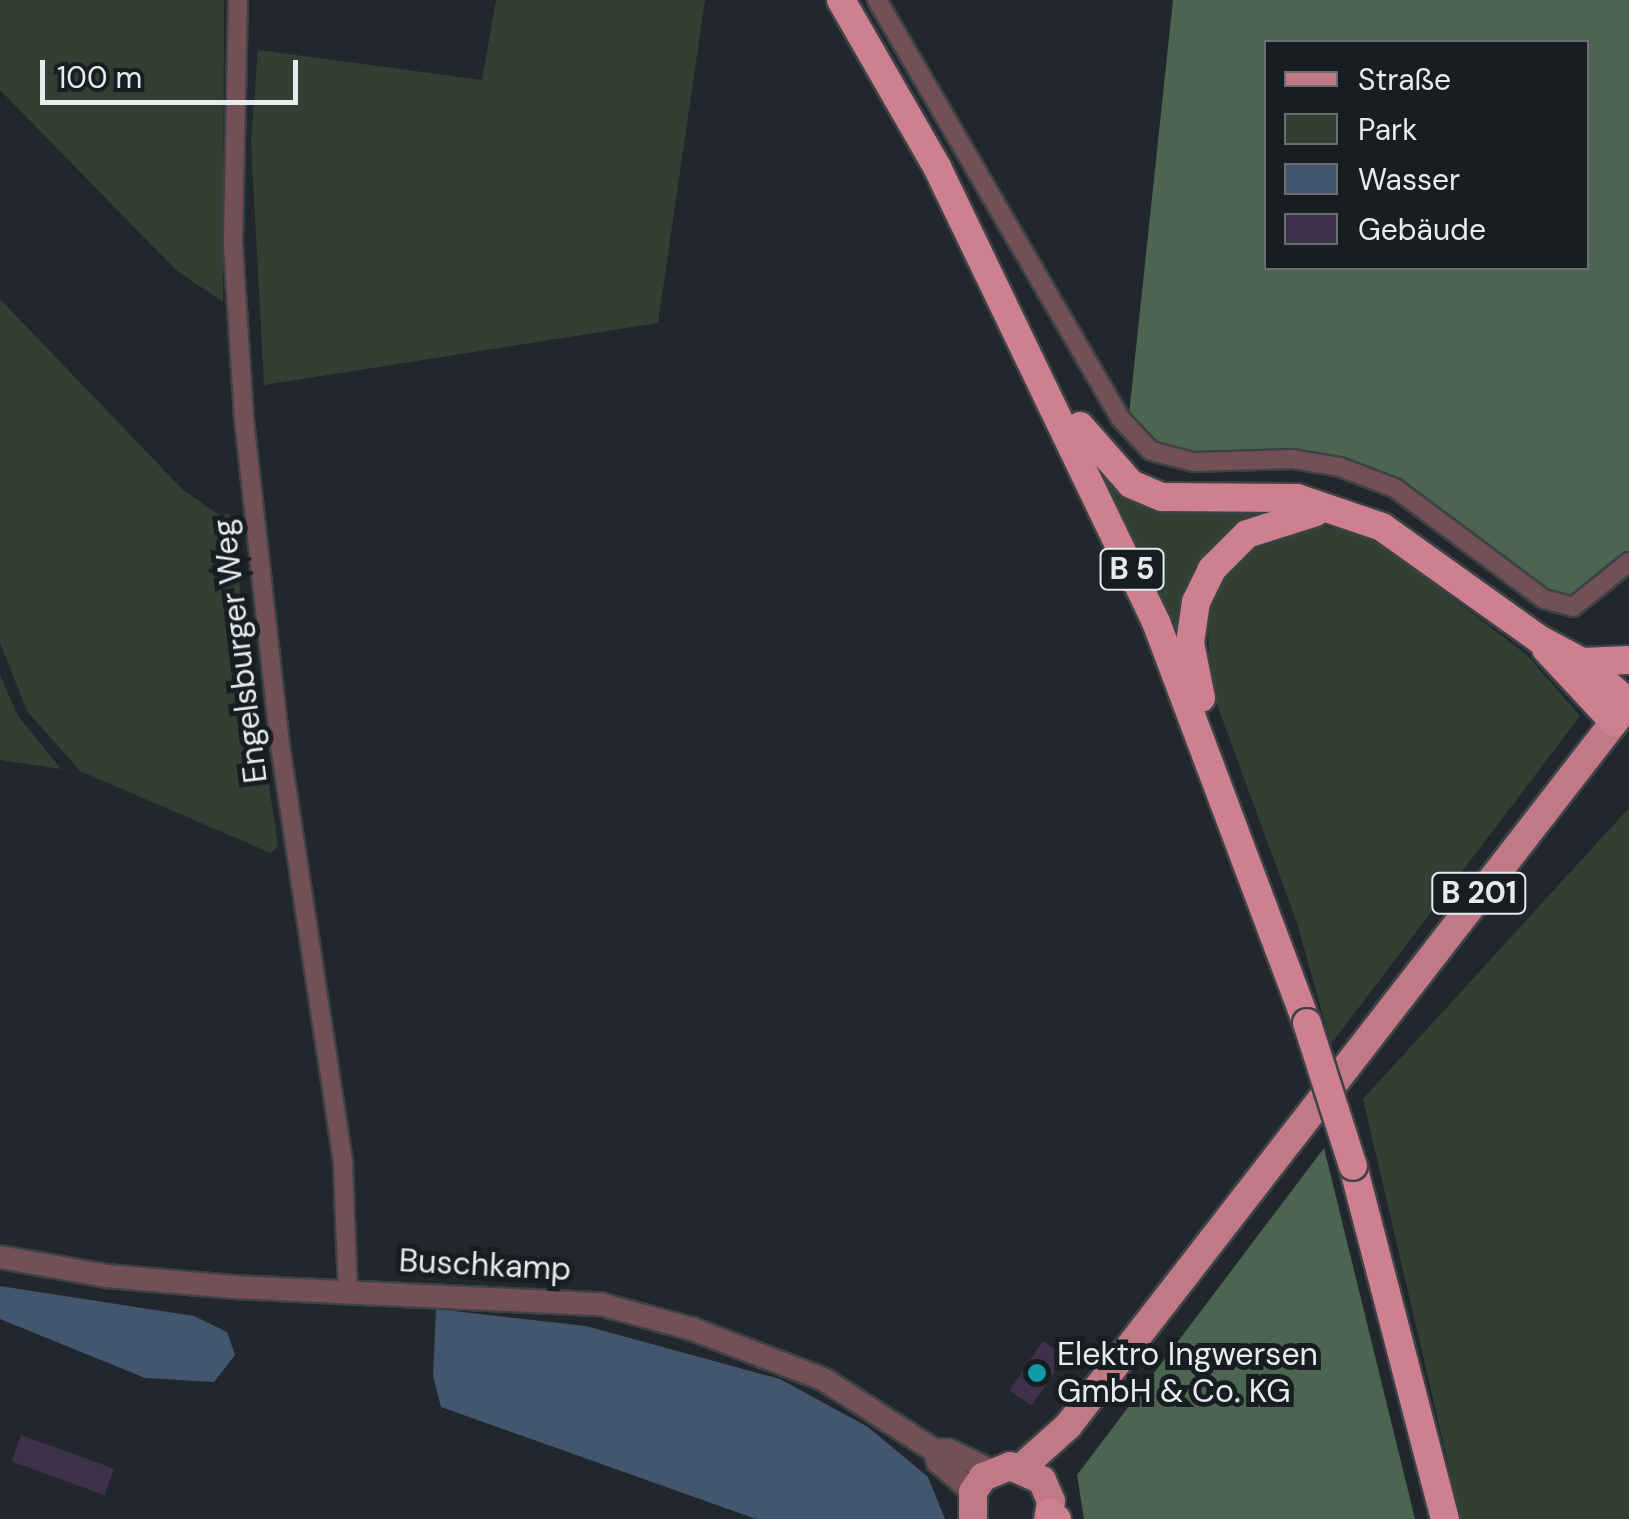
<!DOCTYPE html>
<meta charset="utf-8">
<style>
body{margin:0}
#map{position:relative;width:1629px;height:1519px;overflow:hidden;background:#21272c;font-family:"DM Sans",sans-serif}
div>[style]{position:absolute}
.green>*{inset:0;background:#324034}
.forest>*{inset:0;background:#4c6550}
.water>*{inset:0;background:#42576e}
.building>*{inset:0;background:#3f314a;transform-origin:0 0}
.roads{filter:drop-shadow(2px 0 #3d4247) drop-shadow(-2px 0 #3d4247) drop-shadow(0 2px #3d4247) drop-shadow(0 -2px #3d4247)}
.minor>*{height:18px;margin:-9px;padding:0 9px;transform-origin:9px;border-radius:9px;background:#735056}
.tertiary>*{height:22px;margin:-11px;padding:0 11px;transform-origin:11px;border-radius:11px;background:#735056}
.primary>*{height:28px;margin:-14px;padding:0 14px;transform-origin:14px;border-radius:14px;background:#c07985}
.trunk>*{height:28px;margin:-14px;padding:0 14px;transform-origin:14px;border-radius:14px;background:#cf808e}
.bridges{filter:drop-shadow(2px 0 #3d4247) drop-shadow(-2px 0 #3d4247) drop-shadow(0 2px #3d4247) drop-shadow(0 -2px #3d4247)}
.trunk-bridge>*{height:28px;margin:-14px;padding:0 14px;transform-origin:14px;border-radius:14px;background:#cf808e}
.dots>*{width:28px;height:28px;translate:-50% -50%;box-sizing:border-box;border:5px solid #181d22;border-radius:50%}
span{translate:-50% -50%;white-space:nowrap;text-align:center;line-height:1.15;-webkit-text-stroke:10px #181d22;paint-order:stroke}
.shield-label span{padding:2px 8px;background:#181d22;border:2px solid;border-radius:8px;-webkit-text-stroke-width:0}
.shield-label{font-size:30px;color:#e7ebee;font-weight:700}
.street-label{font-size:32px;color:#e7ebee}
.poi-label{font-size:32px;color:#e7ebee}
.left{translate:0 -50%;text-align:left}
.legend{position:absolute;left:1264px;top:40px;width:325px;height:230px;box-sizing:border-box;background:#181d22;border:2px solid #6b6f74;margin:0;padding:12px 18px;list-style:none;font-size:30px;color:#e7ebee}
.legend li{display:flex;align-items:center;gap:20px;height:50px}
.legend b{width:50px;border:2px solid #6b6f74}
.scale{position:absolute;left:40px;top:60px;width:258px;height:45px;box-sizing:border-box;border:5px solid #e7ebee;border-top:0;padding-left:12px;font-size:30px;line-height:35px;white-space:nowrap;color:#e7ebee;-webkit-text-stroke:8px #181d22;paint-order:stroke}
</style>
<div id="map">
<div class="green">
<i style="clip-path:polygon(0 0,224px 0,223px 302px,176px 270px,0 90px)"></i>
<i style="clip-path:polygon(496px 0,705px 0,658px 323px,264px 385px,251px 142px,258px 50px,482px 80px)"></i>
<i style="clip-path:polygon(0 299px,183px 490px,219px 515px,229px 514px,278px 846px,271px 853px,80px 771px,27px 711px,0 643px)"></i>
<i style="clip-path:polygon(1096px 465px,1137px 496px,1275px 508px,1233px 531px,1199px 562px,1183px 611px,1183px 664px)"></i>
<i style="clip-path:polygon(1319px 525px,1372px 537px,1527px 655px,1580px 716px,1331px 1044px,1297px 923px,1211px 688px,1207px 612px,1223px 577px,1253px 546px)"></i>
<i style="clip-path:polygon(0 675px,18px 716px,61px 769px,0 760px)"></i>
<i style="clip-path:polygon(1629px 808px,1629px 1519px,1461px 1519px,1363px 1099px)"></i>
</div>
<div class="forest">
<i style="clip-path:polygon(evenodd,1173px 0,1629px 0,1629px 551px,1594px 588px,1571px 600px,1549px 592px,1342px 461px,1193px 456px,1154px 445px,1129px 414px,1173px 0,1266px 42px,1586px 42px,1586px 268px,1266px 268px,1266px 42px)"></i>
<i style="clip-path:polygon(1324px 1148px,1415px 1519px,1084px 1519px,1077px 1475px)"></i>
</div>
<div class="water">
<i style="clip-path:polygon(0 1286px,194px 1316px,227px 1332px,235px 1355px,214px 1382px,145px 1378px,0 1319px)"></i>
<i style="clip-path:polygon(436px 1309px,586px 1326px,780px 1379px,868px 1427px,928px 1477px,945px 1519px,756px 1519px,441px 1407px,433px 1376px)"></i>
</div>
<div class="building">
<i style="left:1043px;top:1341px;width:27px;height:60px;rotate:34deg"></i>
<i style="left:21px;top:1435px;width:99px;height:28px;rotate:20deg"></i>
</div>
<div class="roads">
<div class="minor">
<i style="left:238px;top:0;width:244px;rotate:91.2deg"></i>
<i style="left:233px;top:244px;width:175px;rotate:86.4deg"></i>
<i style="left:244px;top:419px;width:328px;rotate:83.7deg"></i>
<i style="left:280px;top:745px;width:424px;rotate:81.4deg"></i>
<i style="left:343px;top:1164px;width:128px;rotate:87.8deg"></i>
<i style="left:877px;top:0;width:484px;rotate:59.8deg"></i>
<i style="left:1120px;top:418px;width:45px;rotate:46.8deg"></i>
<i style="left:1151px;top:451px;width:43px;rotate:14.7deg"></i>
<i style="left:1193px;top:462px;width:100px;rotate:-1.7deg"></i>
<i style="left:1293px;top:459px;width:48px;rotate:9.7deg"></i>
<i style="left:1340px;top:467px;width:59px;rotate:20.9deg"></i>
<i style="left:1395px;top:488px;width:186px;rotate:36.7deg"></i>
<i style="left:1544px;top:599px;width:30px;rotate:15deg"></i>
<i style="left:1573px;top:607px;width:72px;rotate:-38.8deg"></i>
</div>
<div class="tertiary">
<i style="left:0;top:1257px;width:109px;rotate:10.1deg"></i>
<i style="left:107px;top:1276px;width:127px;rotate:5deg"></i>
<i style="left:234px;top:1287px;width:366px;rotate:2.7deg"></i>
<i style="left:600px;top:1304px;width:95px;rotate:15.2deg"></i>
<i style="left:692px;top:1329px;width:140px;rotate:20.9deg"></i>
<i style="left:823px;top:1379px;width:133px;rotate:32.7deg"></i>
<i style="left:935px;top:1451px;width:11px;rotate:75deg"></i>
<i style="left:938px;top:1462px;width:46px;rotate:40.6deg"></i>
<i style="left:935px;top:1451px;width:13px;rotate:-4deg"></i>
<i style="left:948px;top:1450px;width:49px;rotate:25.5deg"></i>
</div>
<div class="primary">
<i style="left:1022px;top:1467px;width:62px;rotate:-41.7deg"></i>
<i style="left:1068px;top:1426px;width:914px;rotate:-52.2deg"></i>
<i style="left:973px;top:1519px;width:27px;rotate:-90deg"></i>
<i style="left:973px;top:1492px;width:18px;rotate:-56deg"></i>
<i style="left:983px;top:1477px;width:29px;rotate:-22deg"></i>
<i style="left:1010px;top:1466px;width:35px;rotate:24deg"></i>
<i style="left:1042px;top:1480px;width:23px;rotate:67deg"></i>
<i style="left:1051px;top:1501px;width:18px;rotate:99deg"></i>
</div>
<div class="trunk">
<i style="left:841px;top:0;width:193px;rotate:60.1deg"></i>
<i style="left:937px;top:167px;width:505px;rotate:64.3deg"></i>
<i style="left:1156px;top:622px;width:428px;rotate:69.4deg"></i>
<i style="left:1080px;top:426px;width:77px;rotate:48.7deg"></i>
<i style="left:1131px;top:484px;width:34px;rotate:23deg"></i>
<i style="left:1162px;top:497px;width:135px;rotate:0.4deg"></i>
<i style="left:1297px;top:498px;width:90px;rotate:18.8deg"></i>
<i style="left:1382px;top:527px;width:193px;rotate:35.5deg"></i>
<i style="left:1539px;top:639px;width:49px;rotate:28.1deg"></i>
<i style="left:1582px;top:662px;width:62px;rotate:41.1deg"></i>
<i style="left:1546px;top:649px;width:100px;rotate:47deg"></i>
<i style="left:1582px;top:662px;width:47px;rotate:-2.4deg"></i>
<i style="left:1201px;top:698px;width:56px;rotate:-101.3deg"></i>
<i style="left:1190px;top:643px;width:41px;rotate:-81.7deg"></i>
<i style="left:1196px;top:602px;width:37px;rotate:-64deg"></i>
<i style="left:1212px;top:569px;width:49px;rotate:-45deg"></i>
<i style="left:1247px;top:534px;width:72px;rotate:-17.7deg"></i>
<i style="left:1353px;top:1166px;width:365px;rotate:75.4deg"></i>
<i style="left:1050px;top:1513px;width:9px;rotate:41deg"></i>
</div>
</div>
<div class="bridges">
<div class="trunk-bridge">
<i style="left:1307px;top:1023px;width:150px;rotate:72.2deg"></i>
</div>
</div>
<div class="dots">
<i style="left:1037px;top:1373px;background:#0f9aa8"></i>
</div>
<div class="shield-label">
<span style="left:1132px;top:569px">B 5</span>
<span style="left:1479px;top:893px">B 201</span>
</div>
<div class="street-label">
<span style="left:240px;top:651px;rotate:-97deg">Engelsburger Weg</span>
<span style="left:485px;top:1265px;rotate:3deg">Buschkamp</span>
</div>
<div class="poi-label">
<span class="left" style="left:1057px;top:1373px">Elektro Ingwersen<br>GmbH &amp; Co. KG</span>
</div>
<ul class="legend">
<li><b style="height:12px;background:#c07985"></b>Straße</li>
<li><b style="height:28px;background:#324034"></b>Park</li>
<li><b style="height:28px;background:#42576e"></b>Wasser</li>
<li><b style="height:28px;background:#3f314a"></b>Gebäude</li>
</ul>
<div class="scale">100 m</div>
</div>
